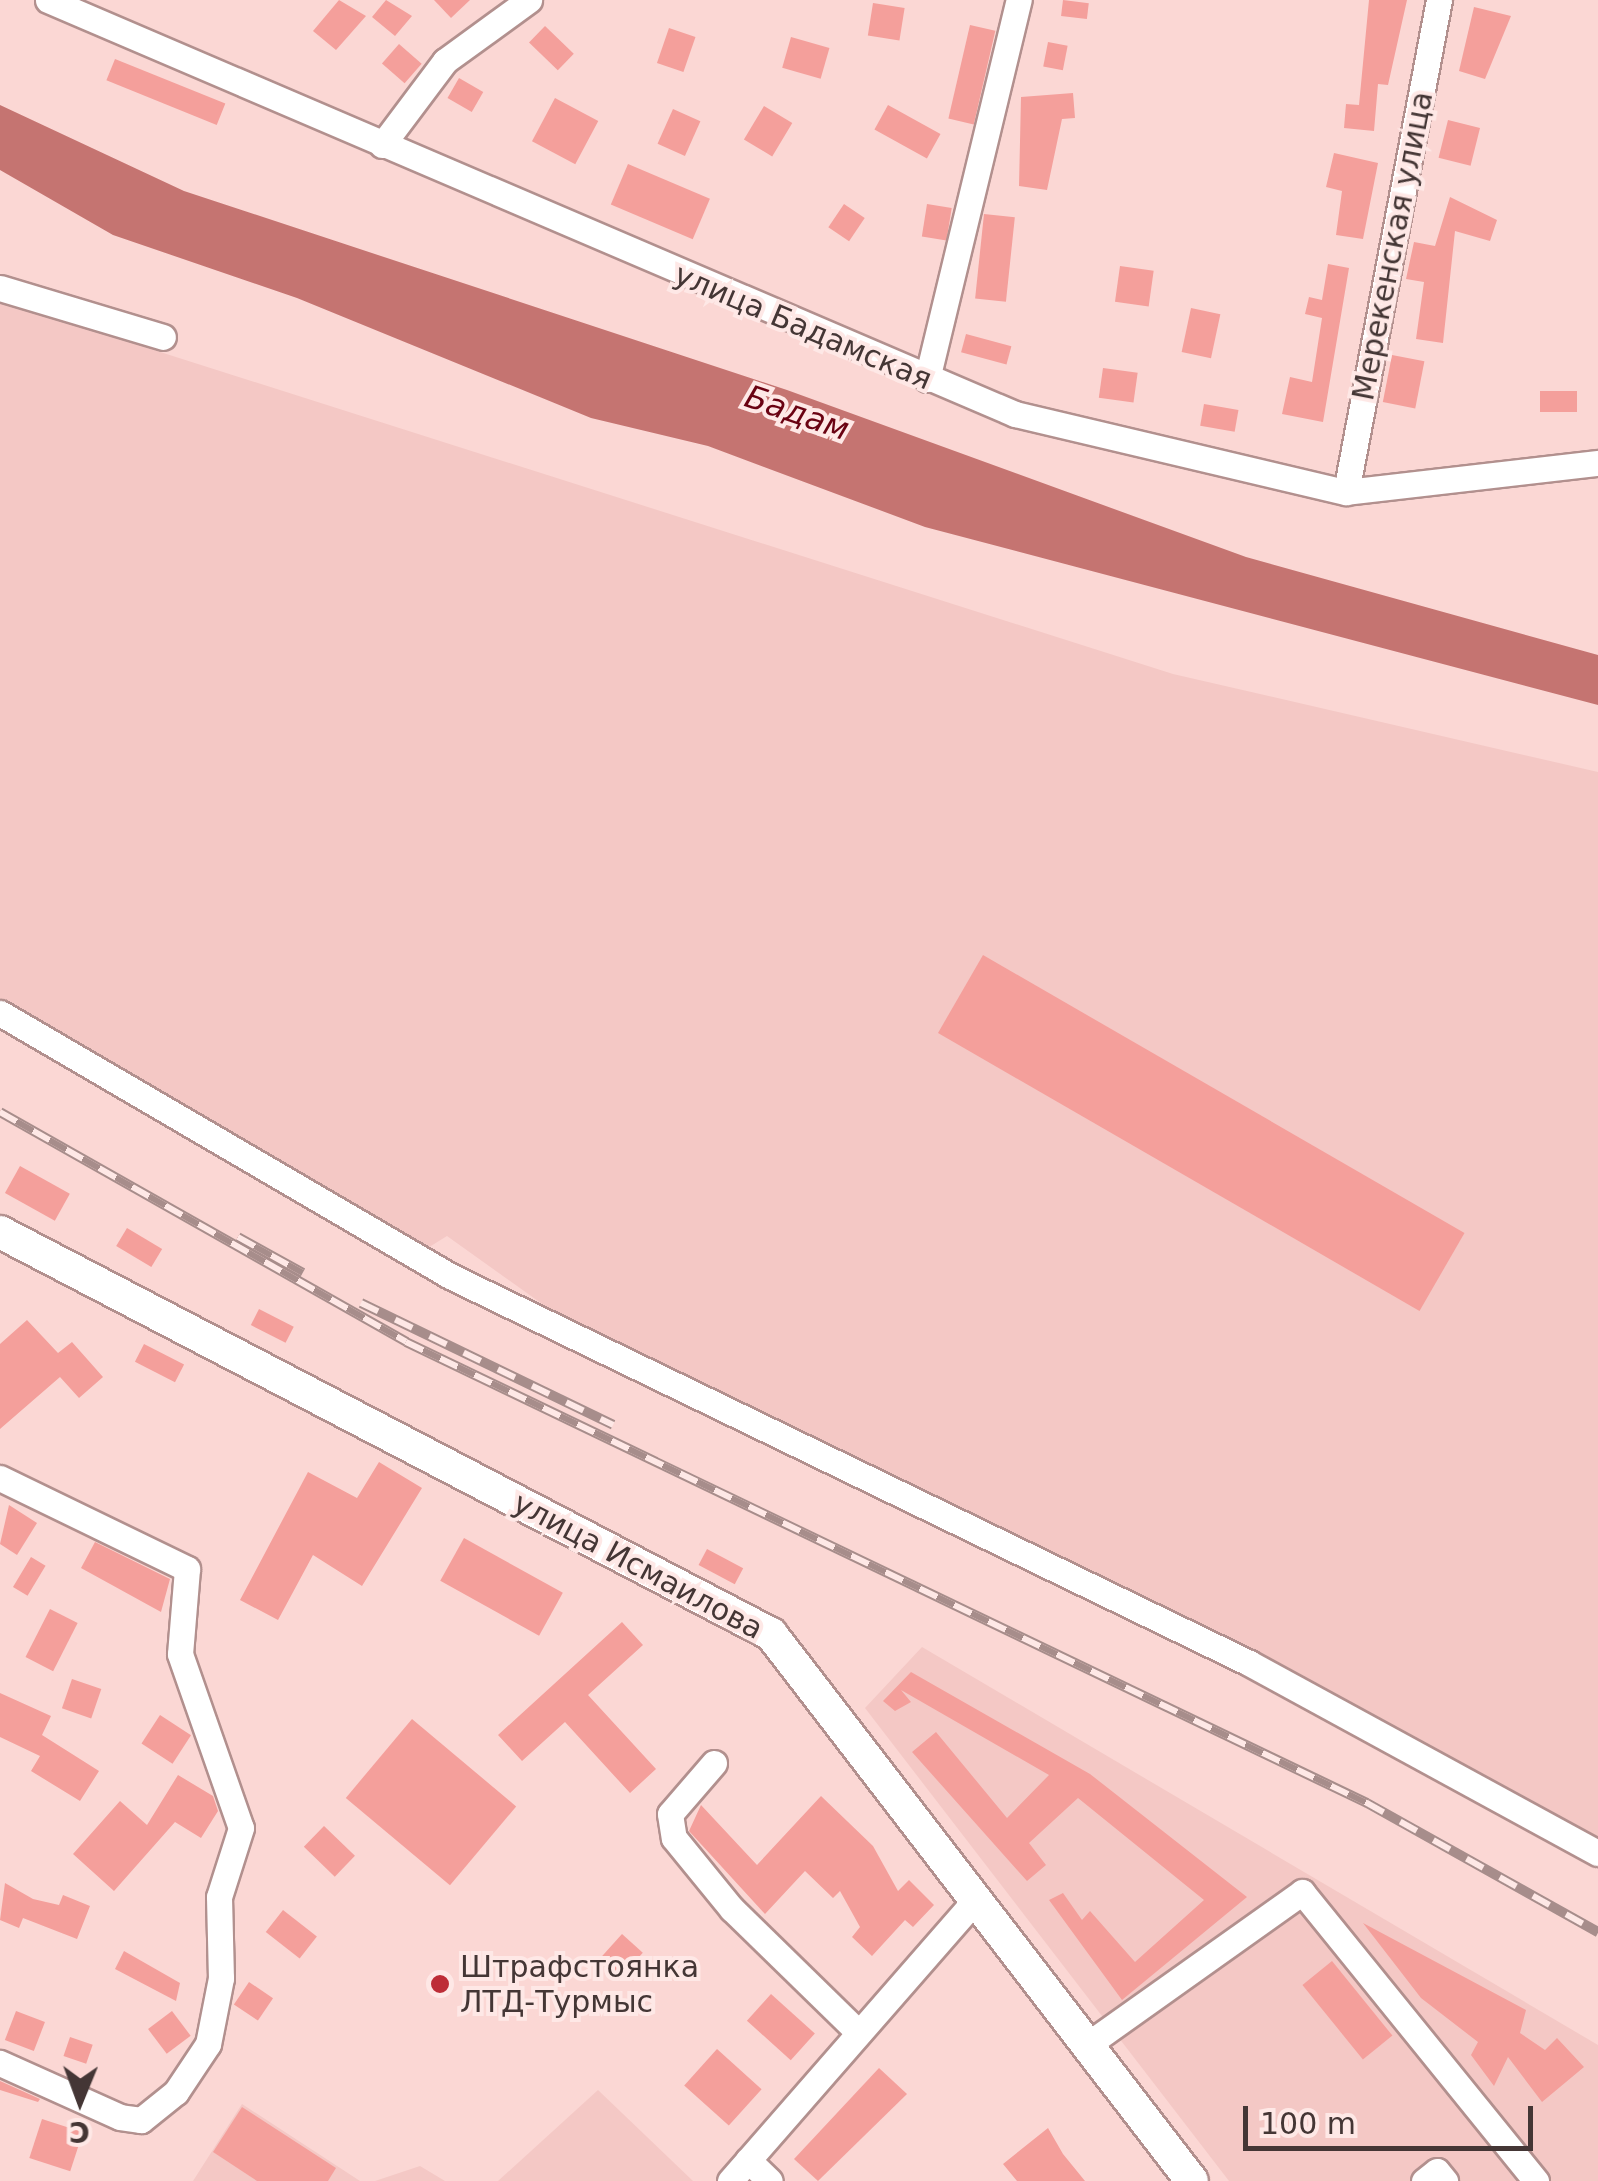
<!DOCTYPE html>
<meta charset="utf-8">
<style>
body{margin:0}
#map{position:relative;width:1598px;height:2181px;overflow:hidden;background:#fbd7d4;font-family:"DejaVu Sans",sans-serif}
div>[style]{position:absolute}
.built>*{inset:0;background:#f4c8c5}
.water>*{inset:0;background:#c57471}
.building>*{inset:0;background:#f49f9b;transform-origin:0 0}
.roads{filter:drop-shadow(2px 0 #b2908e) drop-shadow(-2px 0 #b2908e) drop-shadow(0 2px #b2908e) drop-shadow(0 -2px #b2908e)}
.minor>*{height:25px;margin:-12.5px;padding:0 12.5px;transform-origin:12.5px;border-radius:12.5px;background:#fff}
.major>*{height:32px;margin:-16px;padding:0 16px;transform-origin:16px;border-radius:16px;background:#fff}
.rail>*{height:10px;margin-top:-5px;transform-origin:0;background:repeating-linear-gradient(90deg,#fee8e6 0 19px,#a78d8b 0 38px);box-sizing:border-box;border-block:2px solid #a78d8b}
.dots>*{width:28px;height:28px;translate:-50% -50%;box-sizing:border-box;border:5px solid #fee8e6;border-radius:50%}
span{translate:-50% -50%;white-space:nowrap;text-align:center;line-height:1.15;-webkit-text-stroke:8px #fee8e6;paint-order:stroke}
.street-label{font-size:30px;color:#443635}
.poi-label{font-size:30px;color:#443635}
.left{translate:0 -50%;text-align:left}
.water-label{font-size:32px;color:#6a0212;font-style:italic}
.north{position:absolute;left:30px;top:2051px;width:100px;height:100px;-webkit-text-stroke:8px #fee8e6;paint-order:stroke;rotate:181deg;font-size:28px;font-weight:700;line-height:40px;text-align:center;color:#443635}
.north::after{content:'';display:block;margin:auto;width:35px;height:45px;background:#443635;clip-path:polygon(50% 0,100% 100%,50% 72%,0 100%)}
.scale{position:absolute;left:1243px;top:2106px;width:290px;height:45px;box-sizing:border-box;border:5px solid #443635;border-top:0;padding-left:12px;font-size:30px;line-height:35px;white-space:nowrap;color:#443635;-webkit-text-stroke:8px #fee8e6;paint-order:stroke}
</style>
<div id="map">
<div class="built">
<i style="clip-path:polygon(0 301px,1173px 674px,1598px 772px,1598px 1847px,608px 1351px,447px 1236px,426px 1249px,0 1026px)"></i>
<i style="clip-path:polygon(922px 1647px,1598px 2045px,1598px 2181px,1229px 2181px,865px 1708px)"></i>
<i style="clip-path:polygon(598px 2090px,693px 2181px,498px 2181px)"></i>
<i style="clip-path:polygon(242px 2104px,360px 2181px,193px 2181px)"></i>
<i style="clip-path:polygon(420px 2166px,445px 2181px,375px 2181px)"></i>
</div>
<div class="water">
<i style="clip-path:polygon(0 105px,184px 191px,787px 390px,1246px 557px,1598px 655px,1598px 705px,925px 527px,708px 446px,591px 418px,297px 298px,113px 235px,0 170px)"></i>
</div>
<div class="building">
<i style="clip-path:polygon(339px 0,366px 16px,336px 50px,313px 31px)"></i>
<i style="clip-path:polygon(386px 0,412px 16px,395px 36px,372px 17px)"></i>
<i style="clip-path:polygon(434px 0,470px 0,451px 18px)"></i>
<i style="left:1063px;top:0;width:26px;height:16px;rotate:7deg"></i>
<i style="clip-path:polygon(1369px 0,1407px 0,1388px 85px,1378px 84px,1374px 131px,1344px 128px,1346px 104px,1359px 105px)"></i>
<i style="left:873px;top:3px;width:32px;height:33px;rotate:9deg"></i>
<i style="clip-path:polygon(1474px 7px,1511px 16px,1485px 79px,1459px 71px)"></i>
<i style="left:970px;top:25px;width:26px;height:96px;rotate:13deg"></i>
<i style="left:545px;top:26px;width:40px;height:23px;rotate:44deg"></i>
<i style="left:669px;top:28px;width:28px;height:37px;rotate:19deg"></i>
<i style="left:791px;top:37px;width:40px;height:32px;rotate:16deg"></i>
<i style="left:1048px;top:42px;width:20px;height:25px;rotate:11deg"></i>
<i style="left:399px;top:44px;width:30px;height:26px;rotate:41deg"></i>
<i style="left:115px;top:59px;width:119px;height:23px;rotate:22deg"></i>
<i style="left:459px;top:78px;width:28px;height:23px;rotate:30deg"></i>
<i style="clip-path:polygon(1073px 93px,1075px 118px,1062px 119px,1047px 190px,1019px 186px,1021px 97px)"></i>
<i style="left:555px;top:98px;width:49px;height:49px;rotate:28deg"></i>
<i style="left:888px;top:105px;width:60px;height:28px;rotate:29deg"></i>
<i style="left:764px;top:106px;width:33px;height:39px;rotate:31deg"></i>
<i style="left:673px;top:109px;width:30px;height:38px;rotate:24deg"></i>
<i style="left:1448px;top:120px;width:33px;height:39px;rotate:14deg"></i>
<i style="clip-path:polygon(1334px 153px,1378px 163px,1363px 239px,1336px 235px,1342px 191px,1326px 187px)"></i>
<i style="left:628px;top:164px;width:89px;height:44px;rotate:23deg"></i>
<i style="clip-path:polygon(1450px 197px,1497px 220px,1490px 241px,1455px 231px,1443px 343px,1416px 339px,1424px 282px,1406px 279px,1414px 242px,1435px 246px)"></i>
<i style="left:844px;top:204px;width:25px;height:28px;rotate:34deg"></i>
<i style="left:927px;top:204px;width:25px;height:33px;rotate:9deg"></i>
<i style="left:984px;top:214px;width:31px;height:85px;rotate:6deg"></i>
<i style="clip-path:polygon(1328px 264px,1349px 268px,1323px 422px,1282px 414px,1290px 377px,1312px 382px,1322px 318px,1305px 314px,1309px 297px,1322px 300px)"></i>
<i style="left:1120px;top:266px;width:34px;height:36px;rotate:8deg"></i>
<i style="left:1191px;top:308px;width:30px;height:45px;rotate:12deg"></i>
<i style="left:966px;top:334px;width:47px;height:19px;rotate:15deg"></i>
<i style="left:1392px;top:355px;width:33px;height:48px;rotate:11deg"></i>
<i style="left:1103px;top:368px;width:35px;height:30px;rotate:8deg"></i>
<i style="left:1577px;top:391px;width:21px;height:37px;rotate:90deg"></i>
<i style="left:1204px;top:404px;width:35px;height:22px;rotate:10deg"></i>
<i style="left:983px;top:955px;width:556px;height:90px;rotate:30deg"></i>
<i style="left:20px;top:1166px;width:57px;height:31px;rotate:29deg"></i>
<i style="left:127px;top:1228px;width:41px;height:21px;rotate:31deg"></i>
<i style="left:259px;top:1309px;width:39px;height:18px;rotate:27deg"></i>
<i style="clip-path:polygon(27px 1320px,58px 1353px,72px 1342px,103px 1377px,79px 1398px,60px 1377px,0 1429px,0 1344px)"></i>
<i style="left:144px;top:1344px;width:45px;height:20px;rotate:27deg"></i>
<i style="clip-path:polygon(379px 1462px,422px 1488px,362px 1586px,313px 1555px,278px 1620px,240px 1600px,308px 1472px,357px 1498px)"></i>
<i style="clip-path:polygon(9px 1505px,37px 1523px,17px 1555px,0 1544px)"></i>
<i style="left:464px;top:1538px;width:113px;height:49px;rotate:29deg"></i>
<i style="clip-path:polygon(95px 1542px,170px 1579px,161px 1612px,81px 1568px)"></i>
<i style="left:707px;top:1549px;width:41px;height:18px;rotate:28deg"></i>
<i style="left:31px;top:1557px;width:17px;height:35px;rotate:31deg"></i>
<i style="left:50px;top:1609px;width:31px;height:54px;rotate:27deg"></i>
<i style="clip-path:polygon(622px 1622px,643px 1645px,588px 1695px,656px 1769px,630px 1793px,565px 1722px,522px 1761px,498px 1735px)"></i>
<i style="clip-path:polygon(911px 1672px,1090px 1774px,1247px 1897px,1122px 2000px,1049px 1900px,1063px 1893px,1082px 1920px,1090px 1911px,1135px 1962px,1204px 1900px,1078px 1798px,1029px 1843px,1046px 1865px,1027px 1881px,912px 1752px,936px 1732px,1007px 1818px,1049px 1775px,901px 1690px,911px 1702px,895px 1711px,883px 1701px)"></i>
<i style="left:72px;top:1679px;width:31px;height:31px;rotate:19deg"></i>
<i style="clip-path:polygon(0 1693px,51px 1716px,42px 1735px,99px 1771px,80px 1801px,31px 1771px,40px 1756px,0 1737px)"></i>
<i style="left:160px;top:1715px;width:37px;height:34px;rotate:33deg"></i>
<i style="left:412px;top:1719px;width:136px;height:103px;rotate:40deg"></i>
<i style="clip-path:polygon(178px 1775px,213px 1796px,218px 1811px,201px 1838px,175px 1822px,114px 1891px,73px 1854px,120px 1801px,147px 1825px)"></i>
<i style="clip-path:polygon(821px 1796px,873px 1846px,898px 1891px,909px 1880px,934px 1905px,913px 1927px,905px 1920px,872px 1956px,852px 1937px,860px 1927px,840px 1891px,833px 1898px,805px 1871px,765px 1914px,689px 1831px,701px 1805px,757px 1865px)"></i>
<i style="left:324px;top:1826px;width:43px;height:29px;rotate:44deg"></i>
<i style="clip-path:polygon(5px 1883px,33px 1899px,59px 1905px,63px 1895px,90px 1906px,77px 1939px,23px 1918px,19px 1928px,0 1920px)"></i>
<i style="left:283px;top:1910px;width:43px;height:28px;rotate:38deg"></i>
<i style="clip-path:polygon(1363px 1923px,1526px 2010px,1520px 2033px,1545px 2050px,1557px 2038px,1584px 2067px,1542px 2102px,1508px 2057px,1494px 2086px,1471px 2055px,1478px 2042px,1421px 1998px)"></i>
<i style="left:622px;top:1934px;width:28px;height:36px;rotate:42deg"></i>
<i style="clip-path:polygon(124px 1951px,180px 1983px,176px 2001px,115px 1969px)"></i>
<i style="left:1332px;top:1961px;width:96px;height:38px;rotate:51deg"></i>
<i style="left:249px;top:1982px;width:29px;height:27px;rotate:34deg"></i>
<i style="left:771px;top:1994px;width:59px;height:36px;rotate:42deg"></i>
<i style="left:16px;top:2011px;width:31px;height:31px;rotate:21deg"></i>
<i style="left:172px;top:2011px;width:31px;height:30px;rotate:53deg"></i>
<i style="left:70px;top:2037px;width:24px;height:20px;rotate:19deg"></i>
<i style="left:717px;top:2049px;width:60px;height:49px;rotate:42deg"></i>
<i style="clip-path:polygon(879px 2068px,907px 2094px,818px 2181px,794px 2159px)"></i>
<i style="clip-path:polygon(0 2081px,40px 2099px,38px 2102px,0 2090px)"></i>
<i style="clip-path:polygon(242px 2107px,336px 2168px,328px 2181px,257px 2181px,213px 2152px)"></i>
<i style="left:42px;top:2119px;width:43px;height:41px;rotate:18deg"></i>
<i style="clip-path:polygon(1048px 2128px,1063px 2154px,1085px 2181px,1017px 2181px,1003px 2164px)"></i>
</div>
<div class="roads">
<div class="minor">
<i style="left:48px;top:0;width:1052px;rotate:23.18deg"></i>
<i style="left:1015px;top:414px;width:340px;rotate:13.3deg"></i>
<i style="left:1346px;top:492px;width:254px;rotate:-6.6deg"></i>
<i style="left:382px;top:145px;width:105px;rotate:-53.1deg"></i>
<i style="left:445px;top:61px;width:104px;rotate:-36deg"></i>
<i style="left:0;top:288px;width:170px;rotate:16.7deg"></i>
<i style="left:927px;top:379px;width:390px;rotate:-76.4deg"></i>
<i style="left:1346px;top:492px;width:501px;rotate:-79.3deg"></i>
<i style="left:0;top:1013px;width:521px;rotate:30.3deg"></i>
<i style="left:450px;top:1276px;width:888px;rotate:25.84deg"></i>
<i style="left:1249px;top:1663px;width:397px;rotate:28.6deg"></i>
<i style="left:0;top:1478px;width:208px;rotate:25.9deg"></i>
<i style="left:187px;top:1569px;width:85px;rotate:94.7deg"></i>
<i style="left:180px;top:1654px;width:184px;rotate:70.7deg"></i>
<i style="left:241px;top:1828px;width:72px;rotate:107.7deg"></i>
<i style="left:219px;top:1897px;width:81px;rotate:88.6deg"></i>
<i style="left:221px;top:1978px;width:67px;rotate:101.1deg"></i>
<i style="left:208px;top:2044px;width:58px;rotate:123.7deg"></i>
<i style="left:176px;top:2092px;width:45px;rotate:141.3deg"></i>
<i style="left:141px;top:2120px;width:21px;rotate:-172deg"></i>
<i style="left:120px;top:2117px;width:132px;rotate:-155.8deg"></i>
<i style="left:714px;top:1763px;width:67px;rotate:130.8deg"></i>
<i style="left:670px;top:1814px;width:24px;rotate:81deg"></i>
<i style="left:674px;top:1838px;width:92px;rotate:50.8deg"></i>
<i style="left:732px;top:1909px;width:177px;rotate:44.3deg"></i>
<i style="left:1087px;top:2045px;width:264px;rotate:-35.4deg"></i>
<i style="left:1302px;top:1892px;width:372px;rotate:51deg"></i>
<i style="left:748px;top:2160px;width:30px;rotate:44deg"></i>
<i style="left:730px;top:2181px;width:373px;rotate:-48.9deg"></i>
<i style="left:1424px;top:2181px;width:16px;rotate:-38deg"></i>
<i style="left:1437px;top:2171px;width:13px;rotate:51deg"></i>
</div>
<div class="major">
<i style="left:0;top:1232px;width:870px;rotate:27.54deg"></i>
<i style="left:771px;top:1634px;width:690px;rotate:52.42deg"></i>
</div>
</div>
<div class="rail">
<i style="left:0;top:1112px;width:467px;rotate:29.5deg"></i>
<i style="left:406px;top:1342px;width:1066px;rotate:25.63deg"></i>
<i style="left:1367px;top:1803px;width:265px;rotate:29.2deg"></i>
<i style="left:238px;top:1237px;width:74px;rotate:29deg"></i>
<i style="left:361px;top:1303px;width:280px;rotate:25.8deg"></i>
</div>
<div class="dots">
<i style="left:440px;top:1984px;background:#bd2d37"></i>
</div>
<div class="street-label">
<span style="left:1393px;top:246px;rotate:-79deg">Мерекенская улица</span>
<span style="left:803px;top:327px;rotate:23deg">улица Бадамская</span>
<span style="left:638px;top:1566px;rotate:28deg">улица Исмаилова</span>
</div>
<div class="poi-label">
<span class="left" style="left:460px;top:1984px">Штрафстоянка<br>ЛТД-Турмыс</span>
</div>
<div class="water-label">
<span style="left:797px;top:413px;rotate:19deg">Бадам</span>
</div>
<div class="north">С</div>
<div class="scale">100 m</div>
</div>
